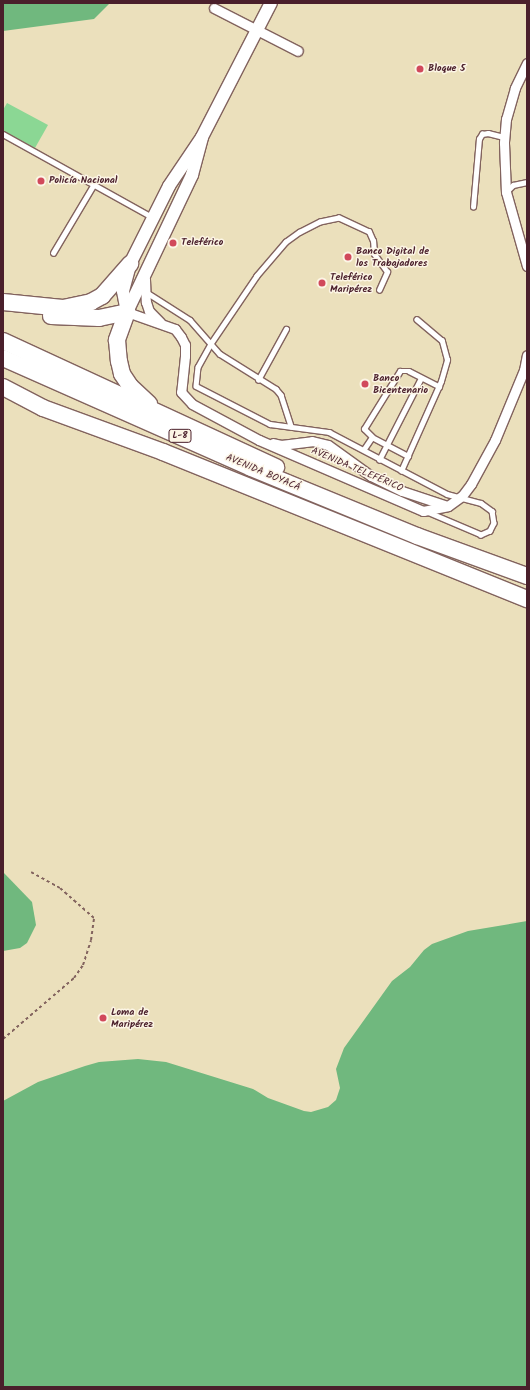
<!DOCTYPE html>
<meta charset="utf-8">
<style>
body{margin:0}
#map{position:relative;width:530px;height:1390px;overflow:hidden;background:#ebe0bc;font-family:Kalam,sans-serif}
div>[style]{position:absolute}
.green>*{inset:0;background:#8bd794}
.forest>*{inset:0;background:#70b87e}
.path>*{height:2px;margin-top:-1px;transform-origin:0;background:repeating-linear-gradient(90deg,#82635e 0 3px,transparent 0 6px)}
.roads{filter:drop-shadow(1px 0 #82635e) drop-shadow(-1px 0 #82635e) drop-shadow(0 1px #82635e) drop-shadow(0 -1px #82635e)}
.lane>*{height:4.5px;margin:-2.25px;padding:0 2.25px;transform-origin:2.25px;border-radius:2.25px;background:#fff}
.street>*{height:9px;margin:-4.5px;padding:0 4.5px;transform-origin:4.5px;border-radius:4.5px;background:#fff}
.secondary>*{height:12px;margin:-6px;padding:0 6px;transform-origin:6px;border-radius:6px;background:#fff}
.highway>*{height:16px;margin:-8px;padding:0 8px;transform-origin:8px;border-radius:8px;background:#fff}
.dots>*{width:11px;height:11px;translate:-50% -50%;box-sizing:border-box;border:2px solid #fcf5e5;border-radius:50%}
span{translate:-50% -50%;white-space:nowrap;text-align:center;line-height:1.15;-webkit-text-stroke:3px #fcf5e5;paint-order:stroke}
.shield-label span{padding:1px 3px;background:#fcf5e5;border:1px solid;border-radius:3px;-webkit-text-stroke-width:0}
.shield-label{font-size:9px;color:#4a1f2b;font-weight:700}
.poi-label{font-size:10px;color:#4a1f2b;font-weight:700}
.left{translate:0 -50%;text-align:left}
.street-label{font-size:10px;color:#4a1f2b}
.frame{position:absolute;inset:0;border:4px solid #4a1f2b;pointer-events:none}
</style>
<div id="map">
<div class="green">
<i style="clip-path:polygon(7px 103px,48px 125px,35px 148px,3px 131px,3px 110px)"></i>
</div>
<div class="forest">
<i style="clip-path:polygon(3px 3px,110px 3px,94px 19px,3px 31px)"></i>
<i style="clip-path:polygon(3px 872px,32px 902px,36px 925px,27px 943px,20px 948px,3px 951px)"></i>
<i style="clip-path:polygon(527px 921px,527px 1387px,3px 1387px,3px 1101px,38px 1082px,85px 1066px,99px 1062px,138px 1059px,166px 1062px,253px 1089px,268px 1098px,304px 1111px,311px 1112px,328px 1107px,336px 1100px,340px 1088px,336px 1069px,344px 1048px,392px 981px,410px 967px,424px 950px,432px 944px,468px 931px)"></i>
</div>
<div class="path">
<i style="left:3px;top:1039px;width:94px;rotate:-40.7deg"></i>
<i style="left:74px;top:978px;width:16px;rotate:-55deg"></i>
<i style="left:83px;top:965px;width:26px;rotate:-72deg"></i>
<i style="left:91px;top:940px;width:22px;rotate:-82deg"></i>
<i style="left:94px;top:918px;width:45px;rotate:-138.6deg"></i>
<i style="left:60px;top:888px;width:33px;rotate:-151deg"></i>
</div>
<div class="roads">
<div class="lane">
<i style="left:3px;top:134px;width:171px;rotate:29.1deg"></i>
<i style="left:507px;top:191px;width:8px;rotate:-45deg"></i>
<i style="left:513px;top:185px;width:14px;rotate:-12deg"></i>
<i style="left:473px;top:207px;width:68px;rotate:-85deg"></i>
<i style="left:479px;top:139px;width:6px;rotate:-59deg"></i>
<i style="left:482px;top:134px;width:6px;rotate:-9deg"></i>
<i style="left:488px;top:133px;width:16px;rotate:14deg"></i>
<i style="left:53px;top:253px;width:80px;rotate:-59.3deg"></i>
<i style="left:379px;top:290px;width:20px;rotate:-66deg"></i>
<i style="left:387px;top:272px;width:22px;rotate:-126deg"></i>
<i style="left:374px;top:254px;width:13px;rotate:-94deg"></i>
<i style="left:373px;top:241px;width:10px;rotate:-114deg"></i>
<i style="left:369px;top:232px;width:33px;rotate:-155deg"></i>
<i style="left:339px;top:218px;width:19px;rotate:168deg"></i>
<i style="left:320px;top:222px;width:22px;rotate:153deg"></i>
<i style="left:300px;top:232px;width:17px;rotate:144deg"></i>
<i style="left:286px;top:242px;width:45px;rotate:130.5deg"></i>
<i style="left:257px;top:276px;width:82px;rotate:124.1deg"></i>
<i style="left:211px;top:344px;width:26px;rotate:119deg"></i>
<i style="left:198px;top:367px;width:19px;rotate:96deg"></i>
<i style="left:196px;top:386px;width:83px;rotate:27.2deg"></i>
<i style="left:270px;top:424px;width:60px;rotate:7.7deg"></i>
<i style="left:329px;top:432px;width:133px;rotate:27.7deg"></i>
<i style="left:447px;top:494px;width:35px;rotate:15deg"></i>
<i style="left:481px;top:503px;width:14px;rotate:36deg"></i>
<i style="left:492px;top:511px;width:12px;rotate:81deg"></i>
<i style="left:494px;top:523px;width:9px;rotate:117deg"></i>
<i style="left:490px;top:531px;width:10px;rotate:156deg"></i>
<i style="left:481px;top:535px;width:59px;rotate:-156.9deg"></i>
<i style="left:146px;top:292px;width:52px;rotate:32.5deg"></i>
<i style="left:190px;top:320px;width:45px;rotate:48.6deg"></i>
<i style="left:220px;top:354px;width:66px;rotate:32deg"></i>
<i style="left:276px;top:389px;width:8px;rotate:50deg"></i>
<i style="left:281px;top:395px;width:33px;rotate:72deg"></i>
<i style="left:258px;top:380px;width:58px;rotate:-61.2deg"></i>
<i style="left:372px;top:437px;width:41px;rotate:27.8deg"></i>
<i style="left:364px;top:449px;width:14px;rotate:-56deg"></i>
<i style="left:372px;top:437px;width:11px;rotate:-135deg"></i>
<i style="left:364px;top:429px;width:68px;rotate:-58.2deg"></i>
<i style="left:400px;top:371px;width:9px"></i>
<i style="left:409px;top:371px;width:34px;rotate:27deg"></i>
<i style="left:379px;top:460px;width:92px;rotate:-62.9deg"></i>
<i style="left:401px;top:471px;width:98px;rotate:-66deg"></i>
<i style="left:441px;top:381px;width:22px;rotate:-74deg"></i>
<i style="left:447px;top:360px;width:20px;rotate:-105deg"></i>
<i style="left:442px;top:341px;width:33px;rotate:-140deg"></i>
</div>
<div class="street">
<i style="left:214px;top:8px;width:94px;rotate:27.1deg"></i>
<i style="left:527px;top:63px;width:28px;rotate:116deg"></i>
<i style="left:515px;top:88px;width:32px;rotate:106deg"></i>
<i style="left:506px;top:119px;width:24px;rotate:95deg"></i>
<i style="left:504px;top:143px;width:49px;rotate:87.7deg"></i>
<i style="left:506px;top:192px;width:77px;rotate:74.2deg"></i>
<i style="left:145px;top:279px;width:23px;rotate:88deg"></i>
<i style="left:146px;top:302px;width:9px;rotate:72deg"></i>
<i style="left:149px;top:311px;width:16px;rotate:45deg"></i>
<i style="left:127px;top:312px;width:51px;rotate:19.5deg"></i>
<i style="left:175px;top:329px;width:10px;rotate:53deg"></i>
<i style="left:181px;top:337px;width:9px;rotate:63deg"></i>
<i style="left:185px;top:345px;width:11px;rotate:90deg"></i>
<i style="left:185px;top:356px;width:36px;rotate:96deg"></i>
<i style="left:181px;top:392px;width:16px;rotate:47deg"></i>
<i style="left:192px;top:404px;width:76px;rotate:28.2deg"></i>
<i style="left:259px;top:440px;width:179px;rotate:23.4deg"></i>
<i style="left:423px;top:511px;width:25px;rotate:-11deg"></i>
<i style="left:448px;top:506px;width:17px;rotate:-36deg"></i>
<i style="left:462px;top:496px;width:15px;rotate:-53deg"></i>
<i style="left:471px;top:484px;width:50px;rotate:-61.4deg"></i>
<i style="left:495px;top:440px;width:76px;rotate:-67.5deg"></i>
<i style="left:524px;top:370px;width:15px;rotate:-79deg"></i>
<i style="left:273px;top:443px;width:8px;rotate:14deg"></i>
<i style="left:281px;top:445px;width:31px;rotate:-7deg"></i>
<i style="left:312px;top:441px;width:16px;rotate:14deg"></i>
<i style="left:328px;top:445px;width:53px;rotate:35.8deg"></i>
<i style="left:371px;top:476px;width:34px;rotate:26deg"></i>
<i style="left:402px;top:491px;width:47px;rotate:18.4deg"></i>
</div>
<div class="secondary">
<i style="left:127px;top:312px;width:21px;rotate:-101deg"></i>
<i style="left:123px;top:291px;width:28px;rotate:-75deg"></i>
<i style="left:130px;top:264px;width:87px;rotate:-63.4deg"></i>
<i style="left:169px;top:186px;width:59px;rotate:-56deg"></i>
<i style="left:202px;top:137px;width:151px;rotate:-62.8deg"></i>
<i style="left:127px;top:312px;width:152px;rotate:-64.6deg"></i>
<i style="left:192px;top:175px;width:38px;rotate:-75deg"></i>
</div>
<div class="highway">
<i style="left:3px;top:302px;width:60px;rotate:5.7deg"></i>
<i style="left:63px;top:308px;width:29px;rotate:-12deg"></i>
<i style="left:91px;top:302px;width:13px;rotate:-29deg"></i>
<i style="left:102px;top:296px;width:43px;rotate:-48.8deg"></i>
<i style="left:127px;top:312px;width:30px;rotate:110deg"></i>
<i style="left:117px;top:340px;width:21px;rotate:85deg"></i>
<i style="left:119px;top:361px;width:13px;rotate:77deg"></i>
<i style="left:122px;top:374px;width:14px;rotate:56deg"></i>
<i style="left:130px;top:386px;width:26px;rotate:43deg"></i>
<i style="left:51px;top:316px;width:48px;rotate:2.4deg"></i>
<i style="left:99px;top:318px;width:29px;rotate:-12deg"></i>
<i style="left:3px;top:341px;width:301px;rotate:24.8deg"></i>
<i style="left:3px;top:358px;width:271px;rotate:23.9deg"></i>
<i style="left:251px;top:468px;width:179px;rotate:22.3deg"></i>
<i style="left:417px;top:536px;width:117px;rotate:20deg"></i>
<i style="left:3px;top:387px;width:45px;rotate:27.7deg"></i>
<i style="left:43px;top:408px;width:128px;rotate:20.1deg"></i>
<i style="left:163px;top:452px;width:393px;rotate:22deg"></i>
</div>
</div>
<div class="dots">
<i style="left:420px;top:69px;background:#d1495b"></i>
<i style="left:41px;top:181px;background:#d1495b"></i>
<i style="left:173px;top:243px;background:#d1495b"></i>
<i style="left:348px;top:257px;background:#d1495b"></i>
<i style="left:322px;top:283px;background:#d1495b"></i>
<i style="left:365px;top:384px;background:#d1495b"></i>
<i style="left:103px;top:1018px;background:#d1495b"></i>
</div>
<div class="shield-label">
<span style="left:180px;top:436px">L-8</span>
</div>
<div class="poi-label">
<span class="left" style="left:428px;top:69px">Bloque 5</span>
<span class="left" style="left:49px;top:181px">Policía Nacional</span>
<span class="left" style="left:181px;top:243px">Teleférico</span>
<span class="left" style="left:356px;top:257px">Banco Digital de<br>los Trabajadores</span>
<span class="left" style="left:330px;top:283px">Teleférico<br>Maripérez</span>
<span class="left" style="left:373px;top:384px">Banco<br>Bicentenario</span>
<span class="left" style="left:111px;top:1018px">Loma de<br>Maripérez</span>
</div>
<div class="street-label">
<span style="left:357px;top:470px;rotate:23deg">AVENIDA TELEFÉRICO</span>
<span style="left:263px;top:473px;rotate:23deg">AVENIDA BOYACÁ</span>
</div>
<div class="frame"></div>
</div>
